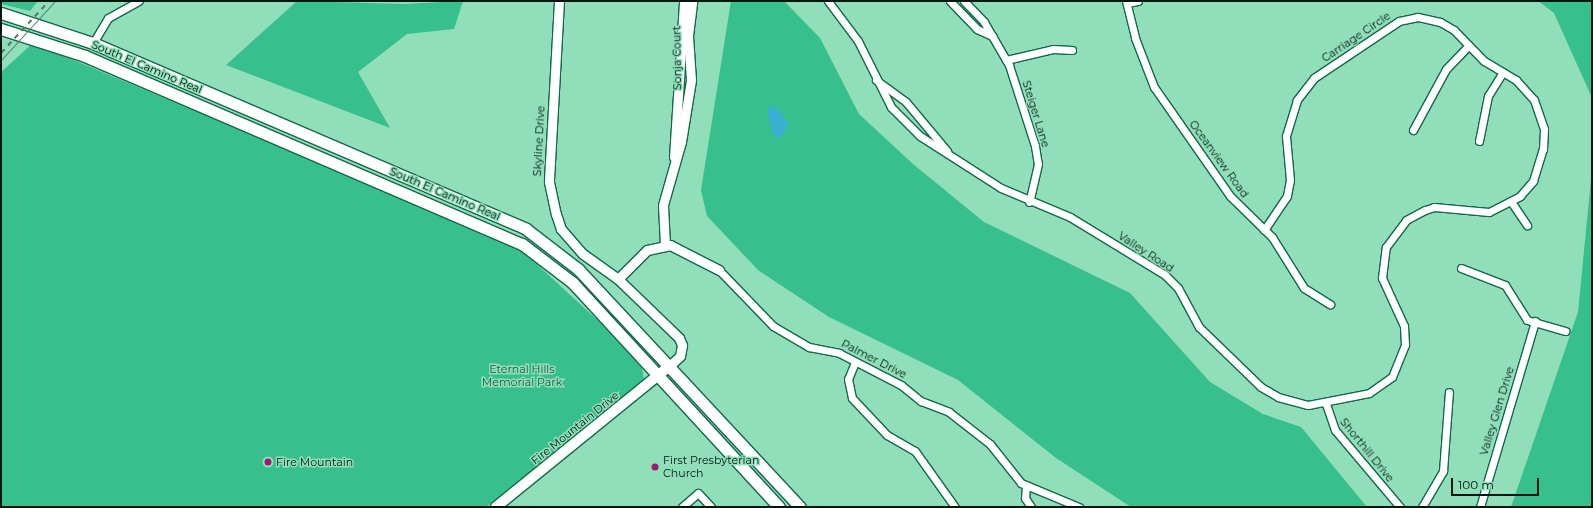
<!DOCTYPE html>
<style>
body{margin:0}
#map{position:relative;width:1593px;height:508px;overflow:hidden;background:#90deba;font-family:Montserrat,sans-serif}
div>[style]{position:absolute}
.green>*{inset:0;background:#37c08d}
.water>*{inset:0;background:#3aaed3}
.roads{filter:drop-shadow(1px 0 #11694a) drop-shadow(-1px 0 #11694a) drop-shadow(0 1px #11694a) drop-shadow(0 -1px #11694a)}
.minor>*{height:7px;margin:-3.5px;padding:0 3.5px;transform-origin:3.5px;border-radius:3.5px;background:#fff}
.tertiary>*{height:9px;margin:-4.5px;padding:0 4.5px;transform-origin:4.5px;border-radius:4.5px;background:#fff}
.secondary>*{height:10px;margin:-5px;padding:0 5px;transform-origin:5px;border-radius:5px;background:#fff}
.primary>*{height:11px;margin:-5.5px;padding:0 5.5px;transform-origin:5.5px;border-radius:5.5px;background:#fff}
.tram>*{height:1px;margin:-0.5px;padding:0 0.5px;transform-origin:0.5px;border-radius:0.5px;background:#497c65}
.rail>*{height:2px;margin-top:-1px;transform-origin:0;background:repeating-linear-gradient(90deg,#497c65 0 5px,transparent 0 10px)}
.dots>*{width:11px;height:11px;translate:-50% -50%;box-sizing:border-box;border:2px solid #90deba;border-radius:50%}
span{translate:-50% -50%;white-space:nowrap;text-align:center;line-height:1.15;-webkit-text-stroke:3px #90deba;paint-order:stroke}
.street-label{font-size:11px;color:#01170d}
.park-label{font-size:11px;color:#1e543e}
.poi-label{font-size:11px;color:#01170d}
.left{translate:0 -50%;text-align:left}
.frame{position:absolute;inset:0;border:2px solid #01170d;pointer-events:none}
.scale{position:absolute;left:1451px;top:478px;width:88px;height:18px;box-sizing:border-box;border:2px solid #01170d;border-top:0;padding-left:5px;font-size:12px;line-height:14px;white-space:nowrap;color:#01170d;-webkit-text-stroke:3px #90deba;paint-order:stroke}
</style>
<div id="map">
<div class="green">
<i style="clip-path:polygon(1px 1px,38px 1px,30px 11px,1px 4px)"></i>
<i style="clip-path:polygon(297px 1px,404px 4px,463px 1px,454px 29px,407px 34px,358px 72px,390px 128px,226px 65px)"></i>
<i style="clip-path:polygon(731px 1px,784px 1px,820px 38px,859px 114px,913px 164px,984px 222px,1130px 293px,1210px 382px,1263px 414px,1301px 427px,1367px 507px,1131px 507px,1056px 458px,958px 380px,829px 317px,758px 270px,707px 216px,701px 190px)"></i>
<i style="clip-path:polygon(1538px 1px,1592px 1px,1592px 98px,1554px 13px)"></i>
<i style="clip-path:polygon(33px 43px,517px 246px,605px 327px,642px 368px,644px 379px,486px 507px,1px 507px,1px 72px)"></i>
<i style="clip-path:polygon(1592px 169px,1592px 507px,1511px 507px,1578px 312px)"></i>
</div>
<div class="water">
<i style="clip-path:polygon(770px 106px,777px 108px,788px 124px,782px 136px,776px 138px,772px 131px,767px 112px)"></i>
</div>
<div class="roads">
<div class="minor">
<i style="left:828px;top:1px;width:50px;rotate:53.1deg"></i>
<i style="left:858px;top:41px;width:74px;rotate:63.4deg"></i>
<i style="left:891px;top:107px;width:41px;rotate:45deg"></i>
<i style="left:920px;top:136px;width:96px;rotate:32.7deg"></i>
<i style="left:1001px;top:188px;width:75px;rotate:22.8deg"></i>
<i style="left:1070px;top:217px;width:111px;rotate:31.4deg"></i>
<i style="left:1165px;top:275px;width:18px;rotate:45deg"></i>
<i style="left:1178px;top:288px;width:44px;rotate:61.7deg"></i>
<i style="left:1199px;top:327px;width:86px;rotate:44.1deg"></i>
<i style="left:1261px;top:387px;width:20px;rotate:30deg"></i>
<i style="left:1278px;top:397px;width:31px;rotate:15deg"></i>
<i style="left:1308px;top:405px;width:62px;rotate:-11.1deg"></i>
<i style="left:1369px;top:393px;width:28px;rotate:-35deg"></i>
<i style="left:1392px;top:377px;width:35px;rotate:-68deg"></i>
<i style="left:1405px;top:345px;width:19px;rotate:-93deg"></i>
<i style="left:1404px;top:326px;width:53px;rotate:-114.6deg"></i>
<i style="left:1382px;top:278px;width:31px;rotate:-83deg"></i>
<i style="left:1386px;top:247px;width:34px;rotate:-53deg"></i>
<i style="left:1406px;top:220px;width:21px;rotate:-28deg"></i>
<i style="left:1425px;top:210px;width:9px;rotate:-18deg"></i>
<i style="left:1434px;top:207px;width:55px;rotate:5.2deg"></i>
<i style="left:1489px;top:212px;width:35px;rotate:-27deg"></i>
<i style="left:1520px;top:196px;width:20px;rotate:-49deg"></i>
<i style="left:1533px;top:181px;width:34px;rotate:-73deg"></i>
<i style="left:1543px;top:149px;width:20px;rotate:-87deg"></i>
<i style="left:1544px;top:129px;width:31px;rotate:-109deg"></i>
<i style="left:1534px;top:100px;width:27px;rotate:-132deg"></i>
<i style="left:1516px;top:80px;width:37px;rotate:-149deg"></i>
<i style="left:1484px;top:61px;width:43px;rotate:-134.1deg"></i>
<i style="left:1454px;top:30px;width:16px;rotate:-150deg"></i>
<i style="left:1440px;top:22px;width:23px;rotate:-167deg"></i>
<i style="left:1418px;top:17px;width:19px;rotate:168deg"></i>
<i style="left:1399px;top:21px;width:102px;rotate:146.2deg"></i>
<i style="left:1314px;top:78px;width:28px;rotate:128deg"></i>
<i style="left:1297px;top:100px;width:38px;rotate:107deg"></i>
<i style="left:1286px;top:136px;width:44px;rotate:84.8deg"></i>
<i style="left:1290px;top:180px;width:16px;rotate:101deg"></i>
<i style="left:1287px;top:196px;width:41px;rotate:124.1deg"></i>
<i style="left:950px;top:1px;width:39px;rotate:46deg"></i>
<i style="left:977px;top:29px;width:17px;rotate:25deg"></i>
<i style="left:964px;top:1px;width:29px;rotate:46deg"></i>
<i style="left:984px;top:22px;width:50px;rotate:59.8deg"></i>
<i style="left:1009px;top:65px;width:85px;rotate:72.2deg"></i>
<i style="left:1035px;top:146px;width:18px;rotate:81deg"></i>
<i style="left:1038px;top:164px;width:39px;rotate:103deg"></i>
<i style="left:1126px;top:1px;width:38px;rotate:76deg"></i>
<i style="left:1135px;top:38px;width:53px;rotate:68.8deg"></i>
<i style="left:1154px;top:87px;width:133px;rotate:55.1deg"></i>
<i style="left:1230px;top:196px;width:59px;rotate:44.3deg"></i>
<i style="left:1272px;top:237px;width:60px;rotate:57.9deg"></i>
<i style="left:1304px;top:288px;width:31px;rotate:32deg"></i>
<i style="left:1127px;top:3px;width:11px;rotate:-10deg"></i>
<i style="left:93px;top:43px;width:29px;rotate:-59deg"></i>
<i style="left:108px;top:18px;width:35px;rotate:-29deg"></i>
<i style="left:1006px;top:60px;width:48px;rotate:-13.2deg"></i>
<i style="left:1053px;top:49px;width:19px;rotate:3deg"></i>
<i style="left:876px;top:80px;width:37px;rotate:36deg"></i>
<i style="left:906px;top:102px;width:64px;rotate:50.1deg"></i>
<i style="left:1413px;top:130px;width:69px;rotate:-61.6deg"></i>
<i style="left:1446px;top:69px;width:32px;rotate:-46deg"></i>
<i style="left:1479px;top:141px;width:46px;rotate:-78.7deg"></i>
<i style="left:1488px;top:96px;width:28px;rotate:-58deg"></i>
<i style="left:1512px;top:203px;width:27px;rotate:56deg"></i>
<i style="left:1461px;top:268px;width:47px;rotate:21.1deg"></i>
<i style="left:1505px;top:285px;width:41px;rotate:57.8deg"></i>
<i style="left:1527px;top:320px;width:40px;rotate:16deg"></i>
<i style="left:719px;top:270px;width:78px;rotate:46deg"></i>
<i style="left:773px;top:326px;width:42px;rotate:30.3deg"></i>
<i style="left:809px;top:347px;width:31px;rotate:11deg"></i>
<i style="left:839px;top:353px;width:70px;rotate:27.3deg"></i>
<i style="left:901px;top:385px;width:26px;rotate:39deg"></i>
<i style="left:921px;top:401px;width:30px;rotate:21deg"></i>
<i style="left:949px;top:412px;width:52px;rotate:38deg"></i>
<i style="left:990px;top:444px;width:50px;rotate:51.5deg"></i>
<i style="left:1021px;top:483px;width:63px;rotate:22.5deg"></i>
<i style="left:855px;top:362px;width:18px;rotate:112deg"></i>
<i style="left:848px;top:379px;width:19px;rotate:78deg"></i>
<i style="left:852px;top:398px;width:51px;rotate:46.6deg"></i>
<i style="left:887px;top:435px;width:32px;rotate:30deg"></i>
<i style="left:915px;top:451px;width:69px;rotate:54.5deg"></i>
<i style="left:1326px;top:404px;width:28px;rotate:71deg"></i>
<i style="left:1335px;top:430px;width:101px;rotate:49.8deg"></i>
<i style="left:1026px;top:485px;width:13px;rotate:94deg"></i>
<i style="left:1025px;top:498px;width:11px;rotate:56deg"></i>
<i style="left:682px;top:507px;width:21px;rotate:-41deg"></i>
<i style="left:698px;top:493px;width:19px;rotate:47deg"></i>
<i style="left:1422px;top:507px;width:42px;rotate:-59.7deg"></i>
<i style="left:1443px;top:471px;width:79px;rotate:-85.7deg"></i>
<i style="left:1480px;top:507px;width:194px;rotate:-73.5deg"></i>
</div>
<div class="tertiary">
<i style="left:559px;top:1px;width:181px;rotate:93.2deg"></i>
<i style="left:549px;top:182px;width:33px;rotate:78deg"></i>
<i style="left:556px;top:214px;width:16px;rotate:72deg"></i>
<i style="left:561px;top:229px;width:33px;rotate:49deg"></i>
<i style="left:583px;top:254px;width:43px;rotate:35.5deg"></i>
<i style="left:618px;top:279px;width:85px;rotate:44deg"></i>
<i style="left:679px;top:338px;width:8px;rotate:67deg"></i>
<i style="left:682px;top:345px;width:11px;rotate:100deg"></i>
<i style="left:680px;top:356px;width:16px;rotate:137deg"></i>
<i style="left:674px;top:157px;width:156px;rotate:-86.3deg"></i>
<i style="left:665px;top:245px;width:40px;rotate:-92.9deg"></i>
<i style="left:663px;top:205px;width:66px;rotate:-74.1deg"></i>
<i style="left:681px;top:142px;width:63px;rotate:-80.8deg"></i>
<i style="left:691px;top:80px;width:44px;rotate:-93.9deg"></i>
<i style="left:688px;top:36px;width:35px;rotate:-83deg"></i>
<i style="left:618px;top:279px;width:41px;rotate:-45deg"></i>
<i style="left:647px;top:250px;width:24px;rotate:-12deg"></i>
<i style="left:670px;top:245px;width:55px;rotate:27deg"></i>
</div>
<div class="secondary">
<i style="left:496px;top:507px;width:222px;rotate:-39.1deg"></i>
</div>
<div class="primary">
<i style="left:1px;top:13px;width:97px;rotate:18.1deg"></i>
<i style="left:93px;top:43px;width:471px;rotate:23.2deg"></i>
<i style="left:526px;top:229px;width:66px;rotate:37.6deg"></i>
<i style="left:578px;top:269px;width:325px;rotate:47deg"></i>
<i style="left:1px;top:29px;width:88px;rotate:17.8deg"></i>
<i style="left:85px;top:56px;width:476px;rotate:23.3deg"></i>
<i style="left:522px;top:244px;width:64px;rotate:37.4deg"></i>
<i style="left:573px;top:283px;width:304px;rotate:47.4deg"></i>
</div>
</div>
<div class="tram">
<i style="left:1px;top:60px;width:80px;rotate:-47.5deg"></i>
</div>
<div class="rail">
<i style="left:1px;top:53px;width:71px;rotate:-47.3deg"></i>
</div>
<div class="dots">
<i style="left:268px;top:462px;background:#991b73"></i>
<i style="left:655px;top:467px;background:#991b73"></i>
</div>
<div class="street-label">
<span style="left:1356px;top:37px;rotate:-34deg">Carriage Circle</span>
<span style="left:677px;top:58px;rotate:-91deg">Sonja Court</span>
<span style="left:147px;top:67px;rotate:23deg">South El Camino Real</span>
<span style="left:1036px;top:114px;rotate:73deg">Steiger Lane</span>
<span style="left:539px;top:141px;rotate:-87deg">Skyline Drive</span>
<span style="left:1219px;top:159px;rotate:54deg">Oceanview Road</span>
<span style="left:445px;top:194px;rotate:23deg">South El Camino Real</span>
<span style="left:1146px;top:252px;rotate:33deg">Valley Road</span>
<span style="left:874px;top:359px;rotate:27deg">Palmer Drive</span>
<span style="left:1497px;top:411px;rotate:-73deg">Valley Glen Drive</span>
<span style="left:575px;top:428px;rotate:-39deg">Fire Mountain Drive</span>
<span style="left:1367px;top:450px;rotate:51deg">Shorthill Drive</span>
</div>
<div class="park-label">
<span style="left:522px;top:376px">Eternal Hills<br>Memorial Park</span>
</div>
<div class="poi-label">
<span class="left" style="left:663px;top:467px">First Presbyterian<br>Church</span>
<span class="left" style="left:276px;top:462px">Fire Mountain</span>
</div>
<div class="frame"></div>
<div class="scale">100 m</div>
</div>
